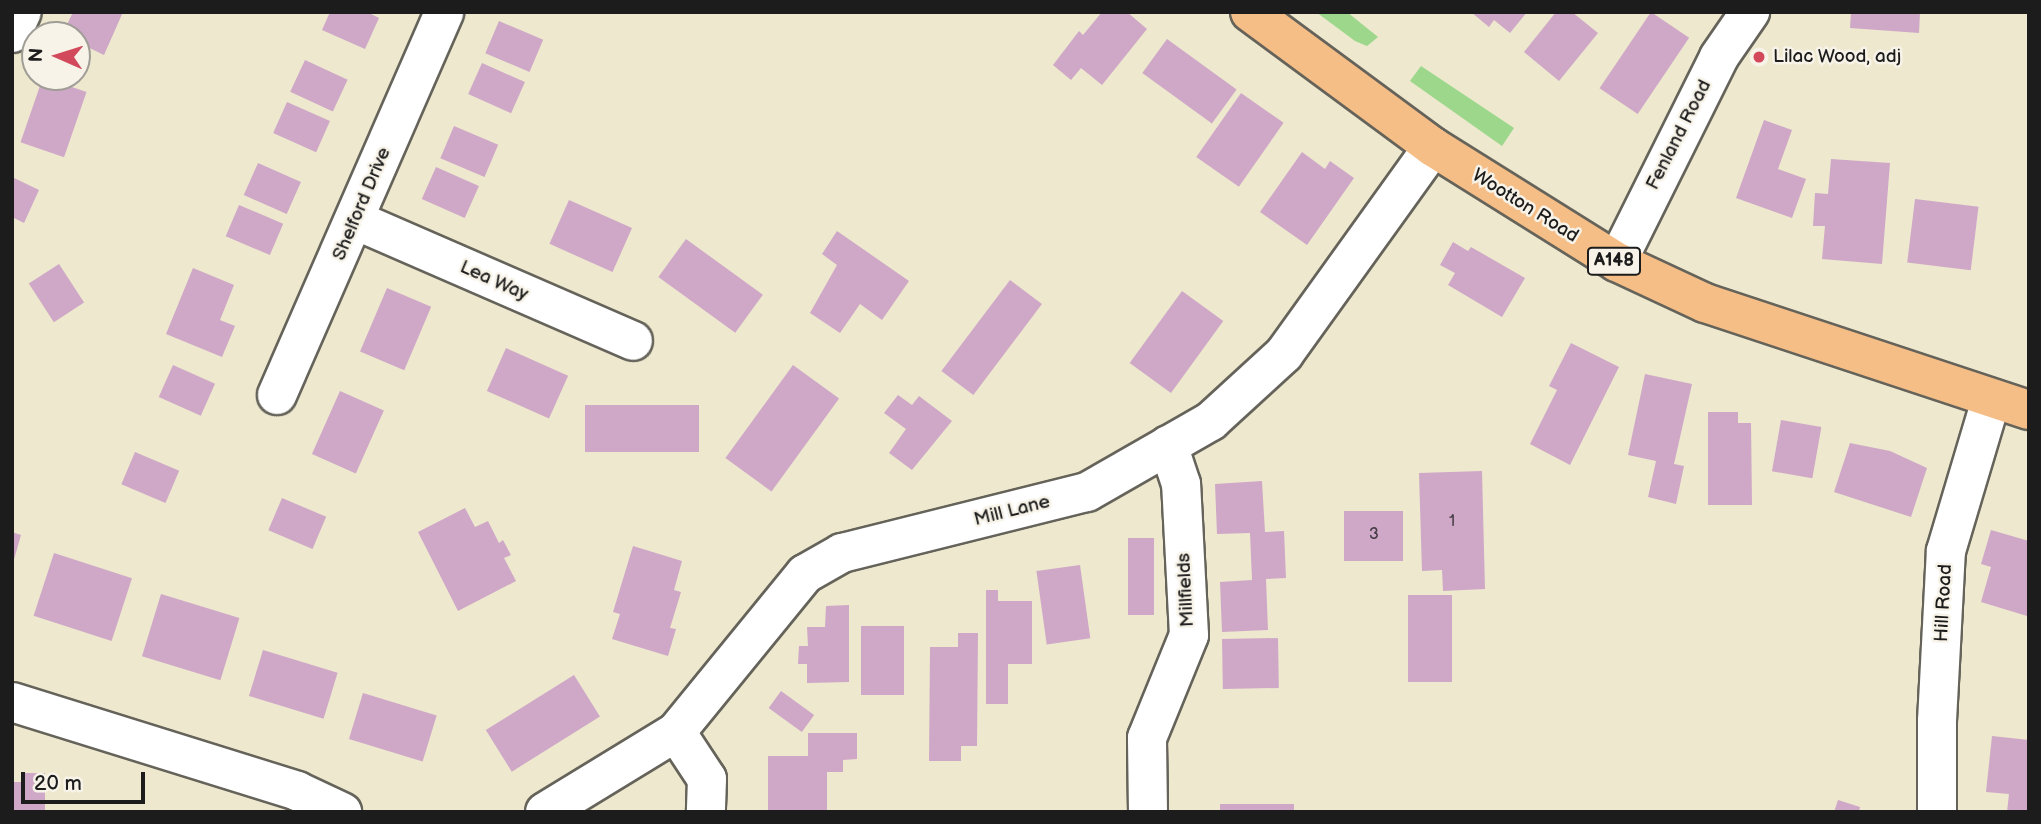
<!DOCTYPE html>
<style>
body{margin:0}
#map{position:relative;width:2041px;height:824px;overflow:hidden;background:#ede8ce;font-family:"Balsamiq Sans",sans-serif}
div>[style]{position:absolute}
.green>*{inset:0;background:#9cd78b}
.building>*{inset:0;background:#cfa8c7;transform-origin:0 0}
.roads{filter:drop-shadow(2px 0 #65635a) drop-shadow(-2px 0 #65635a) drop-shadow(0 2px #65635a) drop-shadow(0 -2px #65635a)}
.minor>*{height:38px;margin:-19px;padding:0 19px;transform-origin:19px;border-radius:19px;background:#fff}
.major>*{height:38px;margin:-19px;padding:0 19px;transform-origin:19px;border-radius:19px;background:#f6be87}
.dots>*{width:19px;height:19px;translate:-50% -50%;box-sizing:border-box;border:4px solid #f7f3e8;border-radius:50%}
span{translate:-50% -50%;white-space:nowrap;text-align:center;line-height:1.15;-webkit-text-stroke:5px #f7f3e8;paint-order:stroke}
.number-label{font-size:16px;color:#493f47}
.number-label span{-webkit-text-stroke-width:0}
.shield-label span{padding:2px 5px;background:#f7f3e8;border:2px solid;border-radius:5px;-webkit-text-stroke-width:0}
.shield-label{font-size:18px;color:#1c1c1c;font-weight:700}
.poi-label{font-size:19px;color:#1c1c1c}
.left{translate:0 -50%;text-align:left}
.street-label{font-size:19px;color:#1c1c1c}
.frame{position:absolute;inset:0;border:14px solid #1c1c1c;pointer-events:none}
.north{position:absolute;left:21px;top:21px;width:70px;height:70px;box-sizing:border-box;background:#f7f3e8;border:2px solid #9f9d96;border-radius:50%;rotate:273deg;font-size:19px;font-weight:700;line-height:28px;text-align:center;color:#1c1c1c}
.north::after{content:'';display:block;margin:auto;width:24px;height:32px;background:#d1495b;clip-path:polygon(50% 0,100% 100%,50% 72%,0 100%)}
.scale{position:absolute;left:21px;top:772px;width:124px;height:32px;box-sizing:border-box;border:4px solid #1c1c1c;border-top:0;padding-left:9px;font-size:21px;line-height:24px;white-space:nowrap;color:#1c1c1c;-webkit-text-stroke:5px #f7f3e8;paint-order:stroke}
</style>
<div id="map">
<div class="green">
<i style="clip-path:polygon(1316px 12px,1347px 12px,1378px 37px,1367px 46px,1355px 41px)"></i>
<i style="clip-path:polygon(1421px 66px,1514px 128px,1502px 146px,1410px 81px)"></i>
</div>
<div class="building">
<i style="clip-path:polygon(73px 12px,123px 12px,104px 55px,77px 42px,77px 35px,62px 35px)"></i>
<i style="clip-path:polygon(330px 12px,367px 12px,379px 18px,365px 49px,322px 30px)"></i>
<i style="clip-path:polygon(1102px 12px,1127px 12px,1147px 29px,1102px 85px,1081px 68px,1071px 80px,1053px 65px,1079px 31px,1083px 35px)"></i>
<i style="clip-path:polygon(1471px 12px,1527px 12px,1510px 33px,1494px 20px,1489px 27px)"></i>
<i style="clip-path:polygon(1556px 12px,1572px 12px,1598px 33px,1559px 81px,1524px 52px)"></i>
<i style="left:1651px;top:12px;width:46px;height:92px;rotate:34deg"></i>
<i style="clip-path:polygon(1851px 12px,1920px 12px,1919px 33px,1850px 28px)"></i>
<i style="left:499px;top:21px;width:48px;height:35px;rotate:23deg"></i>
<i style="left:1167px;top:39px;width:86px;height:42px;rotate:36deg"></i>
<i style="left:305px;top:60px;width:47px;height:35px;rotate:25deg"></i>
<i style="left:482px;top:63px;width:47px;height:34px;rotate:24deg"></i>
<i style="left:43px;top:77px;width:46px;height:69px;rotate:19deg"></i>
<i style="left:1241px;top:93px;width:52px;height:78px;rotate:35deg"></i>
<i style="left:287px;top:102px;width:47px;height:34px;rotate:24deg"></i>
<i style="clip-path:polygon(1764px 120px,1792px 130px,1778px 169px,1806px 179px,1792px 218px,1736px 198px)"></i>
<i style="left:454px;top:126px;width:48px;height:35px;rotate:23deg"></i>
<i style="clip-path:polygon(1302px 152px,1325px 169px,1330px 161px,1354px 178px,1307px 245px,1260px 212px)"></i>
<i style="clip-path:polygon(1831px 159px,1890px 163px,1882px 264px,1822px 259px,1825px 226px,1813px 226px,1815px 193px,1828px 194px)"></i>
<i style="left:258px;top:163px;width:47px;height:35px;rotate:24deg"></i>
<i style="left:436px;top:167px;width:47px;height:35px;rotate:24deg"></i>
<i style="clip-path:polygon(12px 177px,39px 190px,24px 223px,12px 217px)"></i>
<i style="left:1915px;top:199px;width:64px;height:64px;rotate:7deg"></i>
<i style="left:569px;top:200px;width:69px;height:48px;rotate:24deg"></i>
<i style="left:239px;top:205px;width:48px;height:34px;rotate:23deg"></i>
<i style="clip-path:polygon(837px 231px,909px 281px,882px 320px,860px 304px,840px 333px,810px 313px,837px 265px,822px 254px)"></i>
<i style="left:686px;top:239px;width:95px;height:47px;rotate:36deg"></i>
<i style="clip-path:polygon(1453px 242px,1468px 251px,1471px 247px,1525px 278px,1502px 317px,1448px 285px,1455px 273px,1440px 265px)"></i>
<i style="left:59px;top:264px;width:46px;height:36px;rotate:57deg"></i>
<i style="clip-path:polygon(193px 268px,234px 285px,220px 320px,235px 326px,222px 357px,166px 334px)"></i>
<i style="left:1010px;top:280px;width:40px;height:114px;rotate:37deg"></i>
<i style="left:387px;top:288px;width:48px;height:69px;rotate:23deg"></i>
<i style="left:1182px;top:291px;width:51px;height:89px;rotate:36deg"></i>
<i style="clip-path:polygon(1571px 343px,1619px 367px,1570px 465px,1530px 444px,1557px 390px,1549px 386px)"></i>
<i style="left:506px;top:348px;width:68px;height:47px;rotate:24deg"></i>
<i style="left:173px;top:365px;width:46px;height:35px;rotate:24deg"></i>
<i style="left:793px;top:365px;width:57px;height:115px;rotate:36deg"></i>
<i style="clip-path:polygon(1645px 374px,1692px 384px,1674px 464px,1684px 466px,1676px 504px,1648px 497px,1656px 461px,1628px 455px)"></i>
<i style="left:340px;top:391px;width:48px;height:69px;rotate:24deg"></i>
<i style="clip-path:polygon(898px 395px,912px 405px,919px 396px,952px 421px,912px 470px,889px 453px,906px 429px,884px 413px)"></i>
<i style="left:585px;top:405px;width:114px;height:47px"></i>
<i style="clip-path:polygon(1708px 412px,1738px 412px,1738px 423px,1751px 423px,1752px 505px,1708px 505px)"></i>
<i style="left:1781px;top:420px;width:41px;height:52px;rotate:10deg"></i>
<i style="clip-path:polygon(1850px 443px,1890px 451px,1927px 468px,1911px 517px,1834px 492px)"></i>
<i style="left:135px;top:452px;width:48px;height:35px;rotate:23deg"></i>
<i style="clip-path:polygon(1482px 471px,1485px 589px,1443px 591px,1442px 570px,1422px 571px,1419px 473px)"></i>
<i style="clip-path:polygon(1262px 481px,1265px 532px,1284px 531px,1286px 578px,1266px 579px,1268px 630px,1222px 632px,1220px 582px,1252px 580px,1251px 557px,1250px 533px,1217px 534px,1215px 484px)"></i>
<i style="left:282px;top:498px;width:48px;height:35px;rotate:23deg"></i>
<i style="clip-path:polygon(465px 508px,475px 527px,488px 521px,499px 543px,503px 540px,511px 555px,504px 558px,516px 581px,458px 611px,418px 532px)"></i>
<i style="left:1344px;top:511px;width:59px;height:50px"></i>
<i style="clip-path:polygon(1991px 530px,2029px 541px,2027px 616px,1981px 602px,1991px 567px,1981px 564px)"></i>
<i style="clip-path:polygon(12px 532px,21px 535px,13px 563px,12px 562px)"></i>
<i style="left:1128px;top:538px;width:26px;height:77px"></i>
<i style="clip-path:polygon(633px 546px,682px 561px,674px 590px,681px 592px,670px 628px,676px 629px,668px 656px,612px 639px,620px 614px,613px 612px)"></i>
<i style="left:54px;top:553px;width:82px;height:66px;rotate:18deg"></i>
<i style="left:1080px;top:565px;width:74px;height:44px;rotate:82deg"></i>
<i style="clip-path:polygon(986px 590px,998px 590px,998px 601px,1032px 601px,1032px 664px,1008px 664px,1008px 704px,986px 704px)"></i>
<i style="left:161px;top:594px;width:82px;height:65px;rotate:17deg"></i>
<i style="left:1408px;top:595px;width:44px;height:87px"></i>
<i style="clip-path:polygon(849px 605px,849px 682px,807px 683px,807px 664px,798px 664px,799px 646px,808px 646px,807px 627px,825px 627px,826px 606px)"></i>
<i style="left:861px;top:626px;width:43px;height:69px"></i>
<i style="clip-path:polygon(958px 633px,978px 633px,977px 746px,961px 746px,961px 761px,929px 761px,930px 647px,958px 647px)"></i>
<i style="left:1278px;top:638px;width:50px;height:56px;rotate:89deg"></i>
<i style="left:263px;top:650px;width:78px;height:48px;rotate:17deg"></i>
<i style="left:574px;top:675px;width:49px;height:104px;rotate:58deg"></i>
<i style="left:781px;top:691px;width:41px;height:21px;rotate:36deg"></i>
<i style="left:363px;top:693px;width:77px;height:48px;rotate:17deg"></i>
<i style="clip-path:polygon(808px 733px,857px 733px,857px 759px,843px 760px,843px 772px,827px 772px,827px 812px,768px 812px,768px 756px,808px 756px)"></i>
<i style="clip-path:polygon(1992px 736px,2029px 740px,2029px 812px,2007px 812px,2009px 794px,1986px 792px)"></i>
<i style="clip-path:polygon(22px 773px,45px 773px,45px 812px,12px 812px,12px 782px,22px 782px)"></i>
<i style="clip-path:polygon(1838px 800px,1860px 807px,1859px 812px,1834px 812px)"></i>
<i style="left:1294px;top:804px;width:8px;height:74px;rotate:90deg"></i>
</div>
<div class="roads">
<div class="minor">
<i style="left:12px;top:33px;width:23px;rotate:-65deg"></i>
<i style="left:355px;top:220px;width:303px;rotate:23.5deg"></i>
<i style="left:1617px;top:262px;width:229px;rotate:-63.5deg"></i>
<i style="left:1719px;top:57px;width:55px;rotate:-55.4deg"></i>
<i style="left:277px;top:395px;width:418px;rotate:-66.4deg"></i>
<i style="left:12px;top:702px;width:299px;rotate:17.3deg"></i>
<i style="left:297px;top:791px;width:50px;rotate:25deg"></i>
<i style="left:676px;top:732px;width:56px;rotate:56.6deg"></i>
<i style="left:707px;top:779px;width:33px;rotate:92deg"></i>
<i style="left:545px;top:812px;width:153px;rotate:-31.4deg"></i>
<i style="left:676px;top:732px;width:204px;rotate:-50.8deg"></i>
<i style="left:805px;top:574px;width:43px;rotate:-29.6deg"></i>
<i style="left:842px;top:553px;width:252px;rotate:-14deg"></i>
<i style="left:1087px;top:492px;width:143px;rotate:-29.8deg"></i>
<i style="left:1211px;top:421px;width:99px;rotate:-42.5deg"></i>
<i style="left:1284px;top:354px;width:255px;rotate:-54.3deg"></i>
<i style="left:1148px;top:812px;width:74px;rotate:-90.8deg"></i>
<i style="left:1147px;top:738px;width:111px;rotate:-67.8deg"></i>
<i style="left:1189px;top:635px;width:151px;rotate:-93deg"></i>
<i style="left:1181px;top:484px;width:41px;rotate:-108.4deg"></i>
<i style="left:1937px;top:812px;width:91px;rotate:-90deg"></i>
<i style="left:1937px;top:721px;width:170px;rotate:-87deg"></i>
<i style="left:1946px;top:551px;width:158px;rotate:-73.4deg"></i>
</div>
<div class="major">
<i style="left:1250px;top:12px;width:227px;rotate:36.4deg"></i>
<i style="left:1433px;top:147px;width:217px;rotate:32deg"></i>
<i style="left:1617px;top:262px;width:97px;rotate:25deg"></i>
<i style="left:1705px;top:303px;width:341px;rotate:18.3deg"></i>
</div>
</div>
<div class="dots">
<i style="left:1759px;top:57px;background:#d1495b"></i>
</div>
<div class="number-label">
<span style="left:1452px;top:522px">1</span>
<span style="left:1374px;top:535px">3</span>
</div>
<div class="shield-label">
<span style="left:1614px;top:261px">A148</span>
</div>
<div class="poi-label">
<span class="left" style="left:1773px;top:57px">Lilac Wood, adj</span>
</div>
<div class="street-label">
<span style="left:1679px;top:135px;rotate:-63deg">Fenland Road</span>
<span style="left:362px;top:204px;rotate:-67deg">Shelford Drive</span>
<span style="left:1525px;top:206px;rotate:32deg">Wootton Road</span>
<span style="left:494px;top:281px;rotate:24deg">Lea Way</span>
<span style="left:1012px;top:511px;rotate:-14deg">Mill Lane</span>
<span style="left:1186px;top:590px;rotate:-93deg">Millfields</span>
<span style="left:1944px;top:603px;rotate:-87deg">Hill Road</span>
</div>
<div class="frame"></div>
<div class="north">N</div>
<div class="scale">20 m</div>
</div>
